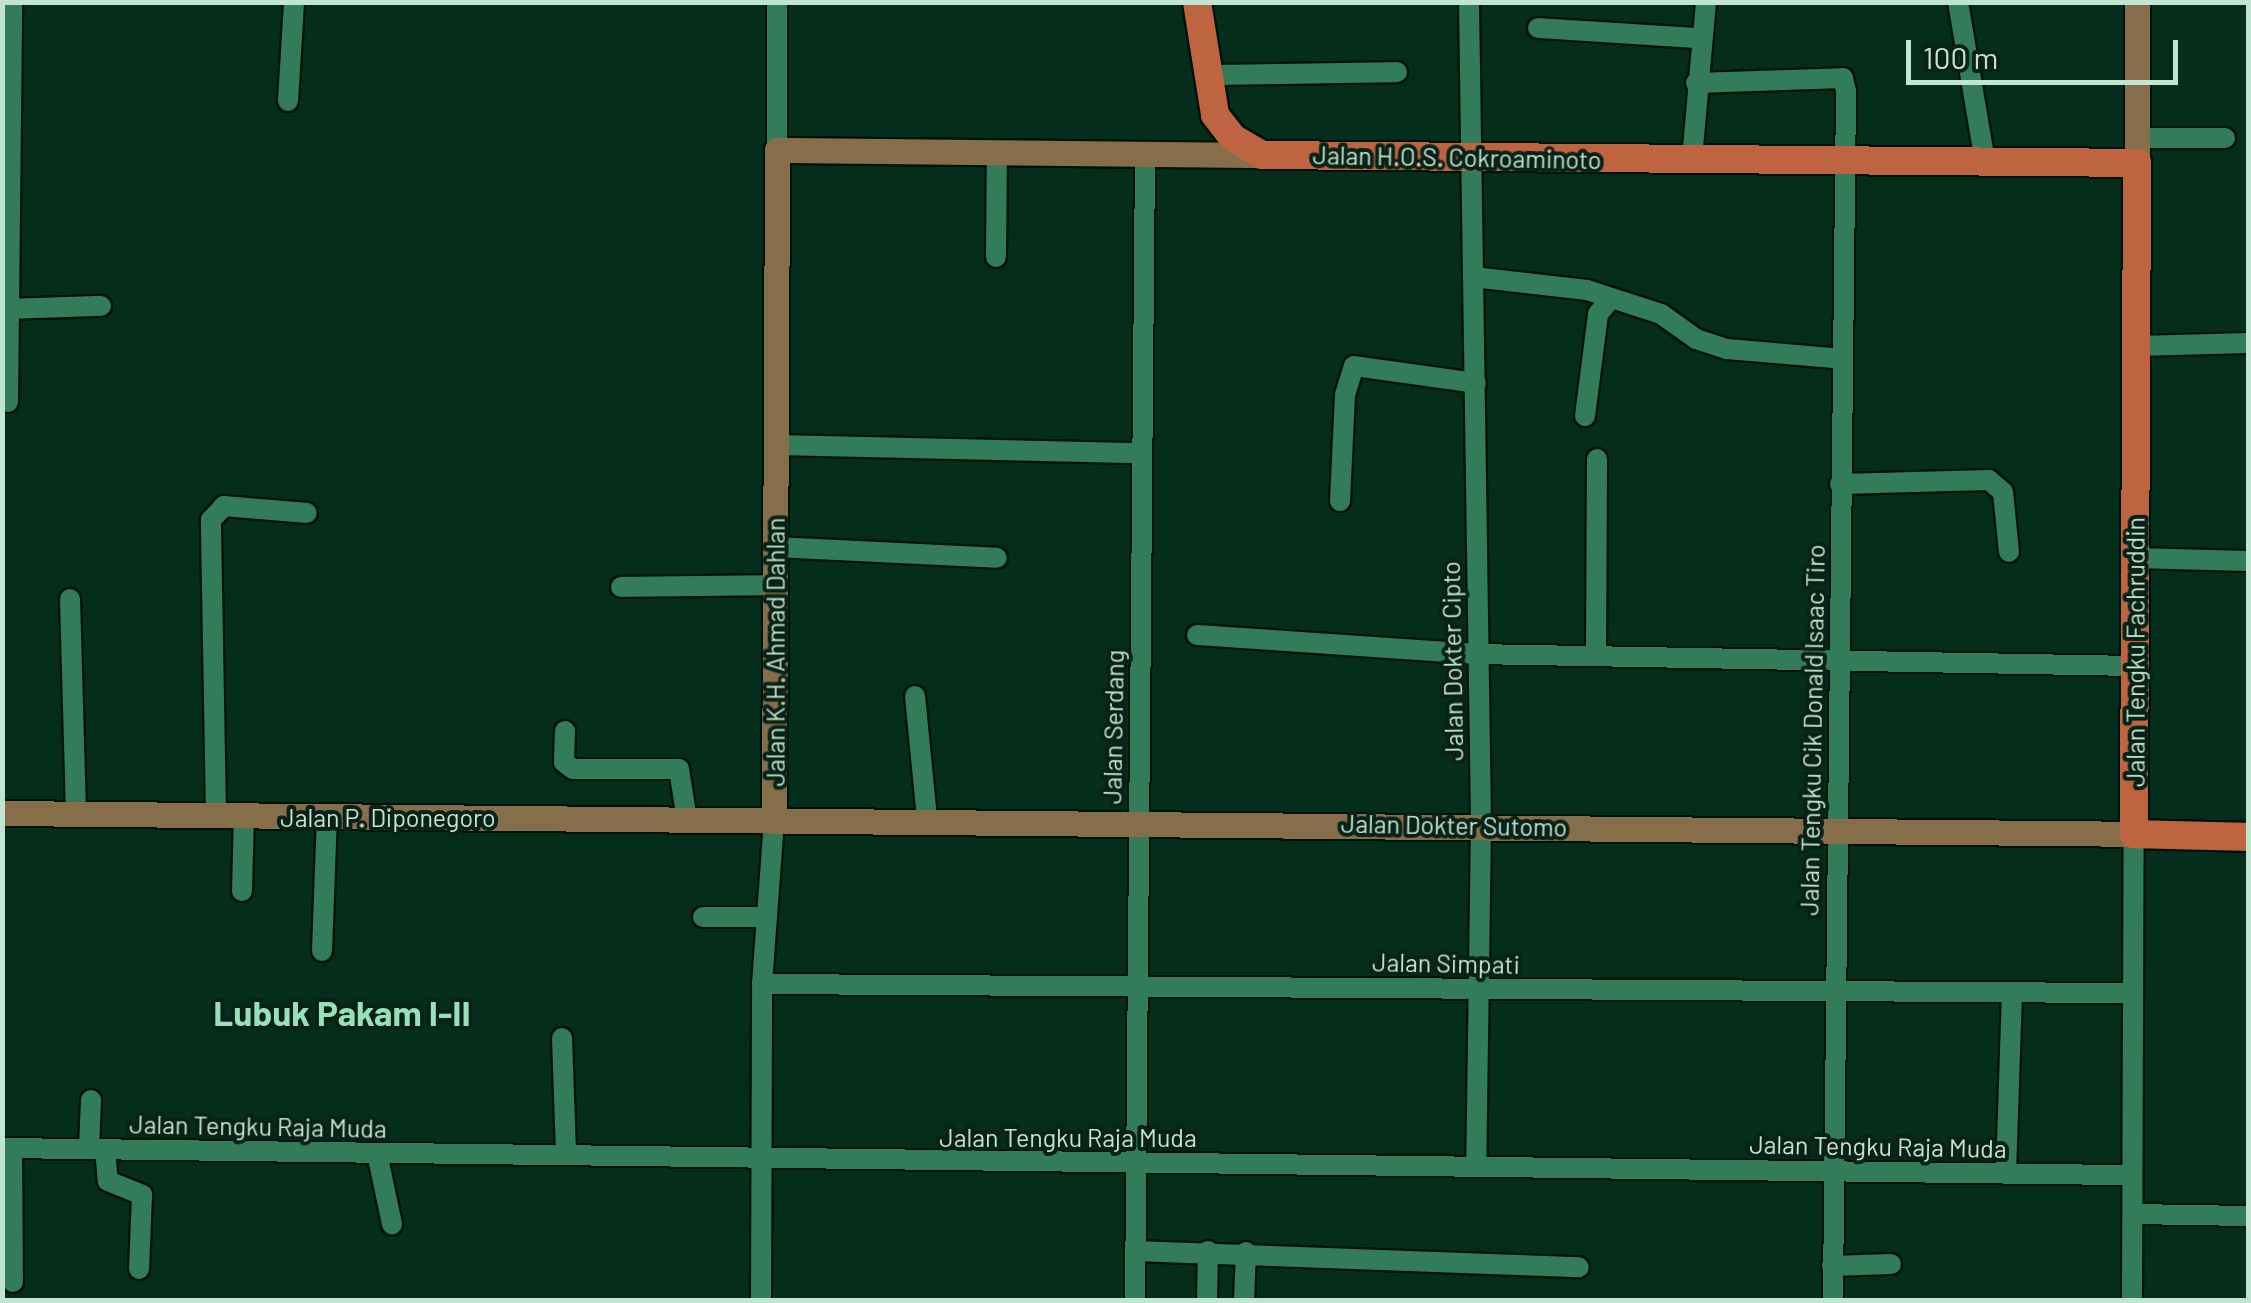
<!DOCTYPE html>
<style>
body{margin:0}
#map{position:relative;width:2251px;height:1303px;overflow:hidden;background:#042d1c;font-family:Barlow,sans-serif}
div>[style]{position:absolute}
.roads{filter:drop-shadow(2px 0 #001309) drop-shadow(-2px 0 #001309) drop-shadow(0 2px #001309) drop-shadow(0 -2px #001309)}
.minor>*{height:20px;margin:-10px;padding:0 10px;transform-origin:10px;border-radius:10px;background:#327c5a}
.major>*{height:25px;margin:-12.5px;padding:0 12.5px;transform-origin:12.5px;border-radius:12.5px;background:#876e4b}
.highway>*{height:28px;margin:-14px;padding:0 14px;transform-origin:14px;border-radius:14px;background:#bf6441}
span{translate:-50% -50%;white-space:nowrap;text-align:center;line-height:1.15;-webkit-text-stroke:8px #092116;paint-order:stroke}
.street-label{font-size:25px;color:#c2e5d1}
.district-label{font-size:35px;color:#96e0ba;font-weight:700}
.frame{position:absolute;inset:0;border:5px solid #c2e5d1;pointer-events:none}
.scale{position:absolute;left:1906px;top:40px;width:272px;height:45px;box-sizing:border-box;border:5px solid #c2e5d1;border-top:0;padding-left:12px;font-size:30px;line-height:35px;white-space:nowrap;color:#c2e5d1;-webkit-text-stroke:8px #092116;paint-order:stroke}
</style>
<div id="map">
<div class="roads">
<div class="minor">
<i style="left:1469px;top:2px;width:823px;rotate:89.16deg"></i>
<i style="left:1481px;top:825px;width:340px;rotate:90.8deg"></i>
<i style="left:1958px;top:2px;width:162px;rotate:80.4deg"></i>
<i style="left:1538px;top:28px;width:160px;rotate:3.6deg"></i>
<i style="left:1209px;top:75px;width:188px;rotate:-0.9deg"></i>
<i style="left:1696px;top:83px;width:147px;rotate:-1.9deg"></i>
<i style="left:1843px;top:78px;width:13px;rotate:77deg"></i>
<i style="left:1846px;top:91px;width:1209px;rotate:90.62deg"></i>
<i style="left:288px;top:101px;width:99px;rotate:-86.5deg"></i>
<i style="left:2137px;top:138px;width:88px"></i>
<i style="left:777px;top:150px;width:148px;rotate:-90deg"></i>
<i style="left:1692px;top:159px;width:158px;rotate:-84.9deg"></i>
<i style="left:996px;top:257px;width:105px;rotate:-89.5deg"></i>
<i style="left:1473px;top:277px;width:115px;rotate:6.5deg"></i>
<i style="left:1587px;top:290px;width:78px;rotate:18deg"></i>
<i style="left:1661px;top:314px;width:43px;rotate:35.5deg"></i>
<i style="left:1696px;top:339px;width:33px;rotate:18deg"></i>
<i style="left:1727px;top:349px;width:116px;rotate:4.9deg"></i>
<i style="left:9px;top:309px;width:92px;rotate:-1.9deg"></i>
<i style="left:2138px;top:346px;width:110px;rotate:-1.6deg"></i>
<i style="left:8px;top:402px;width:400px;rotate:-89.4deg"></i>
<i style="left:1585px;top:416px;width:103px;rotate:-82.7deg"></i>
<i style="left:1598px;top:314px;width:17px;rotate:-50deg"></i>
<i style="left:776px;top:445px;width:366px;rotate:1.3deg"></i>
<i style="left:1840px;top:484px;width:149px;rotate:-1.5deg"></i>
<i style="left:1989px;top:480px;width:18px;rotate:41deg"></i>
<i style="left:2003px;top:492px;width:60px;rotate:84.3deg"></i>
<i style="left:1340px;top:501px;width:106px;rotate:-87.3deg"></i>
<i style="left:1345px;top:395px;width:30px;rotate:-73deg"></i>
<i style="left:1354px;top:366px;width:123px;rotate:7.9deg"></i>
<i style="left:775px;top:547px;width:222px;rotate:2.8deg"></i>
<i style="left:2135px;top:558px;width:113px;rotate:1.5deg"></i>
<i style="left:621px;top:587px;width:154px;rotate:-0.7deg"></i>
<i style="left:70px;top:599px;width:215px;rotate:88.4deg"></i>
<i style="left:1197px;top:635px;width:278px;rotate:3.9deg"></i>
<i style="left:1474px;top:654px;width:660px;rotate:1.04deg"></i>
<i style="left:1596px;top:655px;width:196px;rotate:-89.7deg"></i>
<i style="left:915px;top:696px;width:124px;rotate:84.4deg"></i>
<i style="left:565px;top:731px;width:31px;rotate:92deg"></i>
<i style="left:564px;top:762px;width:11px;rotate:38deg"></i>
<i style="left:573px;top:769px;width:106px"></i>
<i style="left:679px;top:769px;width:52px;rotate:81.1deg"></i>
<i style="left:216px;top:815px;width:295px;rotate:-91deg"></i>
<i style="left:211px;top:520px;width:19px;rotate:-47deg"></i>
<i style="left:224px;top:506px;width:83px;rotate:4.8deg"></i>
<i style="left:242px;top:891px;width:75px;rotate:-88.5deg"></i>
<i style="left:703px;top:917px;width:64px"></i>
<i style="left:322px;top:951px;width:136px;rotate:-87.9deg"></i>
<i style="left:762px;top:984px;width:1368px;rotate:0.38deg"></i>
<i style="left:562px;top:1038px;width:117px;rotate:88deg"></i>
<i style="left:2px;top:1148px;width:2130px;rotate:0.73deg"></i>
<i style="left:12px;top:1148px;width:134px;rotate:89.6deg"></i>
<i style="left:89px;top:1148px;width:48px;rotate:-87.6deg"></i>
<i style="left:105px;top:1149px;width:32px;rotate:85deg"></i>
<i style="left:108px;top:1181px;width:37px;rotate:22deg"></i>
<i style="left:142px;top:1195px;width:74px;rotate:92.3deg"></i>
<i style="left:377px;top:1153px;width:73px;rotate:78.1deg"></i>
<i style="left:2006px;top:1173px;width:179px;rotate:-88.1deg"></i>
<i style="left:2133px;top:1214px;width:115px;rotate:1deg"></i>
<i style="left:1135px;top:1251px;width:444px;rotate:2.1deg"></i>
<i style="left:1832px;top:1266px;width:59px;rotate:-1.9deg"></i>
<i style="left:761px;top:1300px;width:316px;rotate:-89.8deg"></i>
<i style="left:762px;top:984px;width:163px;rotate:-85.8deg"></i>
<i style="left:1135px;top:1300px;width:1147px;rotate:-89.5deg"></i>
<i style="left:1207px;top:1300px;width:49px;rotate:-88.8deg"></i>
<i style="left:1244px;top:1300px;width:48px;rotate:-87.6deg"></i>
<i style="left:2132px;top:1300px;width:466px;rotate:-89.8deg"></i>
</div>
<div class="major">
<i style="left:2137px;top:2px;width:161px;rotate:90deg"></i>
<i style="left:2px;top:813px;width:2132px;rotate:0.56deg"></i>
<i style="left:774px;top:821px;width:671px;rotate:-89.74deg"></i>
<i style="left:777px;top:150px;width:485px;rotate:0.6deg"></i>
</div>
<div class="highway">
<i style="left:1197px;top:2px;width:114px;rotate:80.9deg"></i>
<i style="left:1215px;top:115px;width:29px;rotate:52deg"></i>
<i style="left:1233px;top:138px;width:34px;rotate:30deg"></i>
<i style="left:1262px;top:155px;width:875px;rotate:0.52deg"></i>
<i style="left:2137px;top:163px;width:671px;rotate:90.26deg"></i>
<i style="left:2134px;top:834px;width:114px;rotate:1.5deg"></i>
</div>
</div>
<div class="street-label">
<span style="left:1457px;top:157px;rotate:1deg">Jalan H.O.S. Cokroaminoto</span>
<span style="left:775px;top:652px;rotate:-90deg">Jalan K.H. Ahmad Dahlan</span>
<span style="left:2135px;top:652px;rotate:-90deg">Jalan Tengku Fachruddin</span>
<span style="left:1452px;top:661px;rotate:-91deg">Jalan Dokter Cipto</span>
<span style="left:1113px;top:727px;rotate:-89deg">Jalan Serdang</span>
<span style="left:1812px;top:730px;rotate:-89deg">Jalan Tengku Cik Donald Isaac Tiro</span>
<span style="left:388px;top:817px">Jalan P. Diponegoro</span>
<span style="left:1454px;top:825px;rotate:1deg">Jalan Dokter Sutomo</span>
<span style="left:1446px;top:963px;rotate:1deg">Jalan Simpati</span>
<span style="left:258px;top:1126px;rotate:1deg">Jalan Tengku Raja Muda</span>
<span style="left:1068px;top:1137px">Jalan Tengku Raja Muda</span>
<span style="left:1878px;top:1146px;rotate:1deg">Jalan Tengku Raja Muda</span>
</div>
<div class="district-label">
<span style="left:342px;top:1012px">Lubuk Pakam I-II</span>
</div>
<div class="frame"></div>
<div class="scale">100 m</div>
</div>
